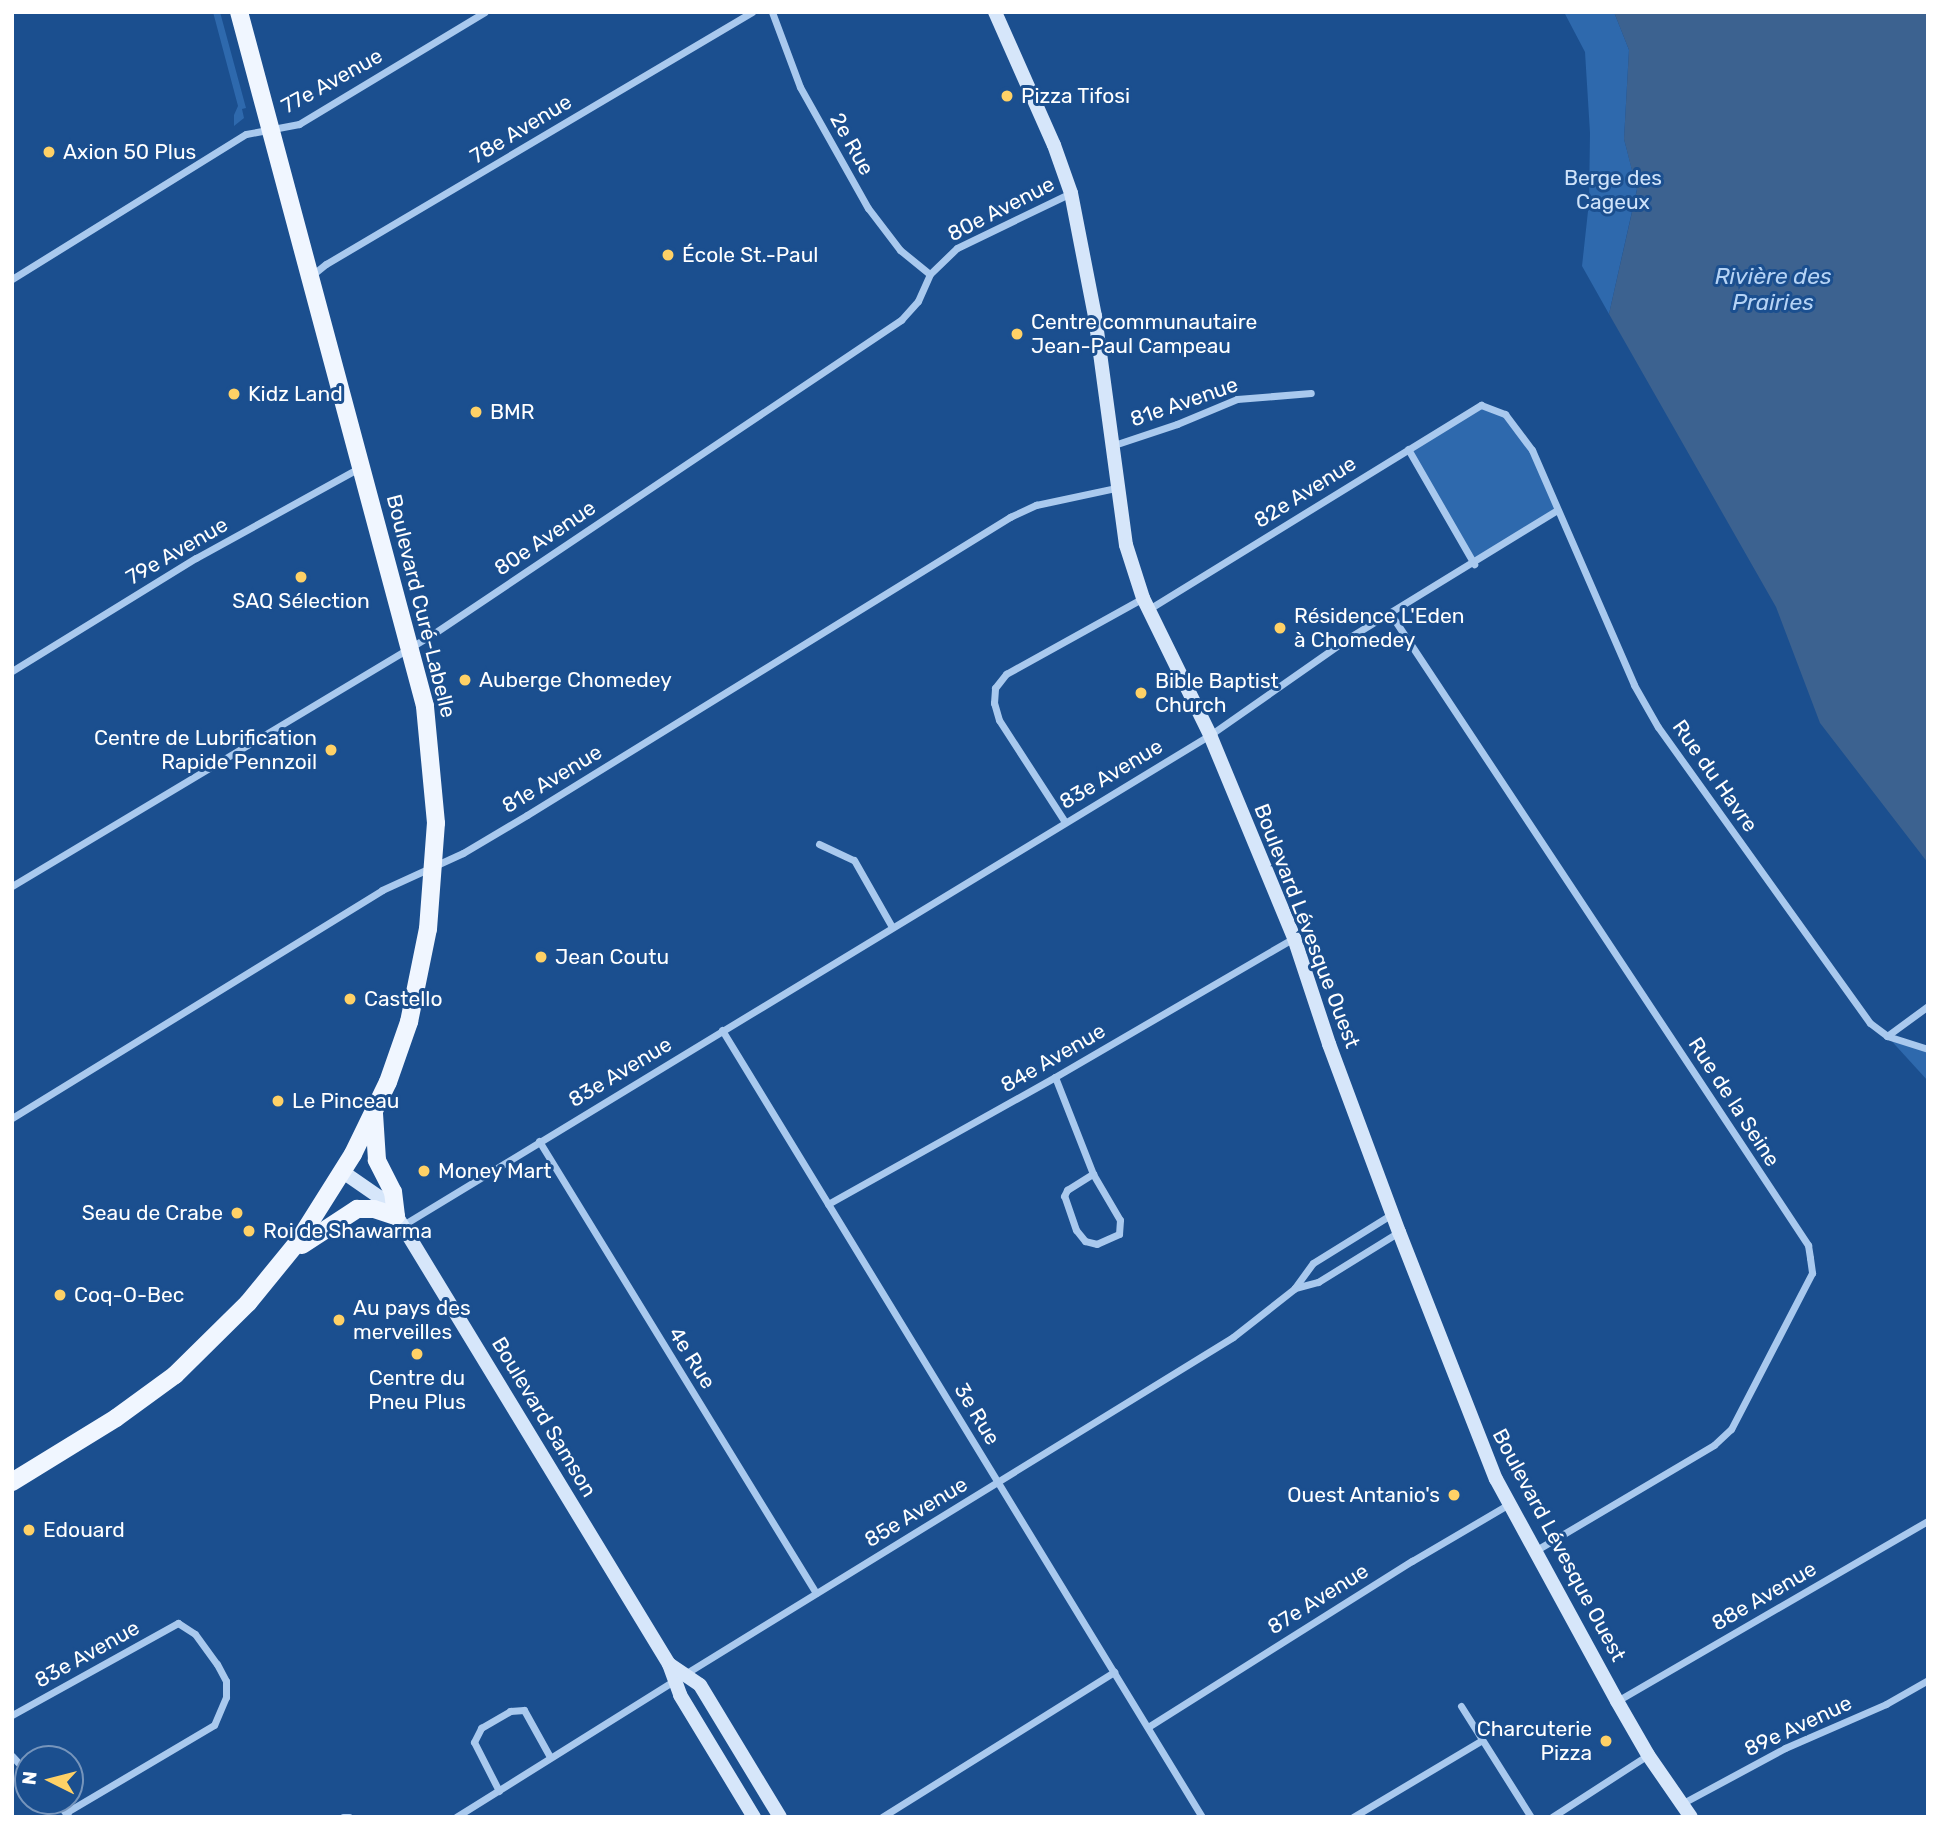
<!DOCTYPE html>
<meta charset="utf-8">
<style>
body{margin:0}
#map{position:relative;width:1940px;height:1829px;overflow:hidden;background:#1b4f8f;font-family:Rubik,sans-serif}
div>[style]{position:absolute}
.green>*{inset:0;background:#2e69ad}
.water>*{inset:0;background:#3c6290}
.street>*{height:7px;margin:-3.5px;padding:0 3.5px;transform-origin:3.5px;border-radius:3.5px;background:#a9c9ee}
.secondary>*{height:14px;margin:-7px;padding:0 7px;transform-origin:7px;border-radius:7px;background:#d6e6fa}
.primary>*{height:18px;margin:-9px;padding:0 9px;transform-origin:9px;border-radius:9px;background:#f0f6ff}
.dots>*{width:19px;height:19px;translate:-50% -50%;box-sizing:border-box;border:4px solid #1b4f8f;border-radius:50%}
span{translate:-50% -50%;white-space:nowrap;text-align:center;line-height:1.15;-webkit-text-stroke:6px #1b4f8f;paint-order:stroke}
.street-label{font-size:21px;color:#fff}
.poi-label{font-size:21px;color:#fff}
.left{translate:0 -50%;text-align:left}
.right{translate:-100% -50%;text-align:right}
.park-label{font-size:21px;color:#cfe3fa}
.water-label{font-size:23px;color:#b5d3f5;font-style:italic}
.frame{position:absolute;inset:0;border:14px solid #fff;pointer-events:none}
.north{position:absolute;left:14px;top:1745px;width:70px;height:70px;box-sizing:border-box;background:#1b4f8f;border:2px solid #7695bc;border-radius:50%;rotate:276deg;font-size:19px;font-weight:700;line-height:28px;text-align:center;color:#fff}
.north::after{content:'';display:block;margin:auto;width:24px;height:32px;background:#ffd166;clip-path:polygon(50% 0,100% 100%,50% 72%,0 100%)}
</style>
<div id="map">
<div class="green">
<i style="clip-path:polygon(213px 12px,220px 12px,246px 108px,242px 109px,244px 118px,234px 126px,234px 115px,238px 106px)"></i>
<i style="clip-path:polygon(1564px 12px,1614px 12px,1629px 50px,1624px 139px,1637px 189px,1609px 314px,1582px 266px,1589px 202px,1590px 133px,1585px 52px)"></i>
<i style="clip-path:polygon(1481px 405px,1505px 414px,1532px 450px,1557px 510px,1474px 564px,1408px 449px)"></i>
<i style="clip-path:polygon(1887px 1036px,1928px 1049px,1928px 1081px)"></i>
</div>
<div class="water">
<i style="clip-path:polygon(1614px 12px,1928px 12px,1928px 863px,1820px 723px,1776px 607px,1609px 314px,1637px 190px,1624px 139px,1629px 50px)"></i>
</div>
<div class="street">
<i style="left:772px;top:12px;width:80px;rotate:69.5deg"></i>
<i style="left:800px;top:87px;width:139px;rotate:60.7deg"></i>
<i style="left:868px;top:208px;width:53px;rotate:52.7deg"></i>
<i style="left:900px;top:250px;width:38px;rotate:39deg"></i>
<i style="left:311px;top:276px;width:19px;rotate:-39deg"></i>
<i style="left:326px;top:264px;width:495px;rotate:-30.6deg"></i>
<i style="left:12px;top:279px;width:275px;rotate:-31.8deg"></i>
<i style="left:246px;top:134px;width:54px;rotate:-10.7deg"></i>
<i style="left:299px;top:124px;width:217px;rotate:-31.1deg"></i>
<i style="left:1111px;top:446px;width:70px;rotate:-18.4deg"></i>
<i style="left:1177px;top:424px;width:65px;rotate:-22.6deg"></i>
<i style="left:1237px;top:399px;width:74px;rotate:-4.6deg"></i>
<i style="left:1408px;top:449px;width:133px;rotate:60.1deg"></i>
<i style="left:1149px;top:609px;width:390px;rotate:-31.6deg"></i>
<i style="left:1481px;top:405px;width:26px;rotate:21deg"></i>
<i style="left:1505px;top:414px;width:45px;rotate:53.1deg"></i>
<i style="left:1532px;top:450px;width:256px;rotate:66.5deg"></i>
<i style="left:1634px;top:685px;width:48px;rotate:60.3deg"></i>
<i style="left:1658px;top:727px;width:364px;rotate:54.4deg"></i>
<i style="left:1870px;top:1023px;width:21px;rotate:37deg"></i>
<i style="left:1887px;top:1036px;width:43px;rotate:17.6deg"></i>
<i style="left:1390px;top:613px;width:758px;rotate:56.52deg"></i>
<i style="left:1808px;top:1245px;width:13px;rotate:81deg"></i>
<i style="left:1810px;top:1258px;width:15px;rotate:82deg"></i>
<i style="left:1812px;top:1273px;width:176px;rotate:117.4deg"></i>
<i style="left:1731px;top:1429px;width:23px;rotate:137deg"></i>
<i style="left:1714px;top:1445px;width:208px;rotate:149.4deg"></i>
<i style="left:12px;top:671px;width:216px;rotate:-31.6deg"></i>
<i style="left:196px;top:558px;width:188px;rotate:-28.9deg"></i>
<i style="left:1065px;top:822px;width:121px;rotate:-122.9deg"></i>
<i style="left:999px;top:720px;width:18px;rotate:-106deg"></i>
<i style="left:994px;top:703px;width:15px;rotate:-86deg"></i>
<i style="left:995px;top:688px;width:18px;rotate:-52deg"></i>
<i style="left:1006px;top:674px;width:157px;rotate:-29deg"></i>
<i style="left:819px;top:844px;width:38px;rotate:25deg"></i>
<i style="left:854px;top:860px;width:77px;rotate:60.4deg"></i>
<i style="left:12px;top:886px;width:491px;rotate:-30.9deg"></i>
<i style="left:433px;top:634px;width:564px;rotate:-33.86deg"></i>
<i style="left:901px;top:320px;width:25px;rotate:-48deg"></i>
<i style="left:918px;top:301px;width:30px;rotate:-66deg"></i>
<i style="left:930px;top:274px;width:37px;rotate:-44deg"></i>
<i style="left:957px;top:248px;width:127px;rotate:-25.8deg"></i>
<i style="left:722px;top:1030px;width:922px;rotate:58.62deg"></i>
<i style="left:1887px;top:1036px;width:51px;rotate:-36.2deg"></i>
<i style="left:1055px;top:1077px;width:104px;rotate:68.6deg"></i>
<i style="left:12px;top:1118px;width:435px;rotate:-31.6deg"></i>
<i style="left:382px;top:890px;width:89px;rotate:-24.6deg"></i>
<i style="left:463px;top:853px;width:74px;rotate:-30.7deg"></i>
<i style="left:527px;top:815px;width:568px;rotate:-31.67deg"></i>
<i style="left:1010px;top:517px;width:29px;rotate:-25deg"></i>
<i style="left:1036px;top:505px;width:82px;rotate:-12deg"></i>
<i style="left:539px;top:1141px;width:530px;rotate:58.5deg"></i>
<i style="left:1093px;top:1174px;width:53px;rotate:59.6deg"></i>
<i style="left:1120px;top:1220px;width:14px;rotate:94deg"></i>
<i style="left:1119px;top:1234px;width:24px;rotate:156deg"></i>
<i style="left:1097px;top:1244px;width:12px;rotate:-166deg"></i>
<i style="left:1085px;top:1241px;width:14px;rotate:-129deg"></i>
<i style="left:1076px;top:1230px;width:36px;rotate:-109deg"></i>
<i style="left:1064px;top:1196px;width:7px;rotate:-63deg"></i>
<i style="left:1067px;top:1190px;width:31px;rotate:-32deg"></i>
<i style="left:828px;top:1204px;width:260px;rotate:-29.2deg"></i>
<i style="left:1055px;top:1077px;width:276px;rotate:-30.2deg"></i>
<i style="left:403px;top:1225px;width:944px;rotate:-31.27deg"></i>
<i style="left:1210px;top:735px;width:171px;rotate:-35deg"></i>
<i style="left:1350px;top:637px;width:243px;rotate:-31.5deg"></i>
<i style="left:1295px;top:1288px;width:24px;rotate:-15deg"></i>
<i style="left:1318px;top:1282px;width:95px;rotate:-31.7deg"></i>
<i style="left:685px;top:1674px;width:643px;rotate:-31.59deg"></i>
<i style="left:1233px;top:1337px;width:78px;rotate:-38.2deg"></i>
<i style="left:1294px;top:1289px;width:32px;rotate:-54deg"></i>
<i style="left:1313px;top:1263px;width:93px;rotate:-31.8deg"></i>
<i style="left:1617px;top:1701px;width:359px;rotate:-30.1deg"></i>
<i style="left:1461px;top:1706px;width:131px;rotate:57.8deg"></i>
<i style="left:12px;top:1715px;width:190px;rotate:-29deg"></i>
<i style="left:178px;top:1623px;width:20px;rotate:33deg"></i>
<i style="left:195px;top:1634px;width:37px;rotate:54deg"></i>
<i style="left:217px;top:1664px;width:19px;rotate:62deg"></i>
<i style="left:226px;top:1681px;width:16px;rotate:90deg"></i>
<i style="left:226px;top:1697px;width:30px;rotate:113deg"></i>
<i style="left:214px;top:1725px;width:171px;rotate:149.4deg"></i>
<i style="left:1148px;top:1727px;width:312px;rotate:-32.2deg"></i>
<i style="left:1412px;top:1561px;width:113px;rotate:-30.4deg"></i>
<i style="left:12px;top:1756px;width:23px;rotate:47deg"></i>
<i style="left:499px;top:1791px;width:55px;rotate:-117deg"></i>
<i style="left:474px;top:1742px;width:16px;rotate:-63deg"></i>
<i style="left:481px;top:1728px;width:34px;rotate:-30deg"></i>
<i style="left:510px;top:1711px;width:14px;rotate:-4deg"></i>
<i style="left:524px;top:1710px;width:54px;rotate:61deg"></i>
<i style="left:56px;top:1801px;width:21px;rotate:51deg"></i>
<i style="left:1683px;top:1803px;width:116px;rotate:-28.3deg"></i>
<i style="left:1785px;top:1748px;width:110px;rotate:-23.5deg"></i>
<i style="left:1886px;top:1704px;width:48px;rotate:-29.7deg"></i>
<i style="left:343px;top:1817px;width:6px"></i>
<i style="left:456px;top:1817px;width:258px;rotate:-32deg"></i>
<i style="left:882px;top:1817px;width:274px;rotate:-32deg"></i>
<i style="left:1353px;top:1817px;width:150px;rotate:-30.8deg"></i>
<i style="left:1552px;top:1817px;width:114px;rotate:-32.9deg"></i>
</div>
<div class="secondary">
<i style="left:995px;top:12px;width:145px;rotate:66.1deg"></i>
<i style="left:1054px;top:145px;width:51px;rotate:70.5deg"></i>
<i style="left:1071px;top:193px;width:125px;rotate:79deg"></i>
<i style="left:1095px;top:316px;width:231px;rotate:82.3deg"></i>
<i style="left:1126px;top:545px;width:56px;rotate:72.2deg"></i>
<i style="left:1143px;top:598px;width:153px;rotate:63.9deg"></i>
<i style="left:1210px;top:735px;width:220px;rotate:67.5deg"></i>
<i style="left:1294px;top:938px;width:112px;rotate:71.7deg"></i>
<i style="left:1329px;top:1044px;width:201px;rotate:69.6deg"></i>
<i style="left:1399px;top:1232px;width:265px;rotate:68.6deg"></i>
<i style="left:1496px;top:1479px;width:253px;rotate:61.4deg"></i>
<i style="left:1617px;top:1701px;width:62px;rotate:60.1deg"></i>
<i style="left:1648px;top:1755px;width:75px;rotate:55.3deg"></i>
<i style="left:343px;top:1172px;width:44px;rotate:34.8deg"></i>
<i style="left:379px;top:1197px;width:30px;rotate:49deg"></i>
<i style="left:399px;top:1220px;width:520px;rotate:58.7deg"></i>
<i style="left:669px;top:1664px;width:33px;rotate:70deg"></i>
<i style="left:680px;top:1695px;width:143px;rotate:58.8deg"></i>
<i style="left:669px;top:1664px;width:37px;rotate:34deg"></i>
<i style="left:700px;top:1685px;width:154px;rotate:58.8deg"></i>
</div>
<div class="primary">
<i style="left:302px;top:1245px;width:66px;rotate:-33.2deg"></i>
<i style="left:357px;top:1209px;width:17px"></i>
<i style="left:374px;top:1209px;width:23px;rotate:18deg"></i>
<i style="left:396px;top:1216px;width:24px;rotate:-97deg"></i>
<i style="left:393px;top:1192px;width:36px;rotate:-117deg"></i>
<i style="left:377px;top:1160px;width:46px;rotate:-93.7deg"></i>
<i style="left:12px;top:1482px;width:122px;rotate:-31.6deg"></i>
<i style="left:116px;top:1418px;width:73px;rotate:-36.1deg"></i>
<i style="left:175px;top:1375px;width:103px;rotate:-44.6deg"></i>
<i style="left:248px;top:1303px;width:77px;rotate:-50.8deg"></i>
<i style="left:297px;top:1243px;width:105px;rotate:-57.8deg"></i>
<i style="left:353px;top:1154px;width:80px;rotate:-64.1deg"></i>
<i style="left:388px;top:1082px;width:64px;rotate:-70.7deg"></i>
<i style="left:409px;top:1022px;width:95px;rotate:-78.5deg"></i>
<i style="left:428px;top:929px;width:106px;rotate:-85.7deg"></i>
<i style="left:436px;top:823px;width:118px;rotate:-95.4deg"></i>
<i style="left:425px;top:706px;width:718px;rotate:-105deg"></i>
</div>
<div class="dots">
<i style="left:1007px;top:96px;background:#ffd166"></i>
<i style="left:49px;top:152px;background:#ffd166"></i>
<i style="left:668px;top:255px;background:#ffd166"></i>
<i style="left:1017px;top:334px;background:#ffd166"></i>
<i style="left:234px;top:394px;background:#ffd166"></i>
<i style="left:476px;top:412px;background:#ffd166"></i>
<i style="left:301px;top:577px;background:#ffd166"></i>
<i style="left:1280px;top:628px;background:#ffd166"></i>
<i style="left:465px;top:680px;background:#ffd166"></i>
<i style="left:1141px;top:693px;background:#ffd166"></i>
<i style="left:331px;top:750px;background:#ffd166"></i>
<i style="left:541px;top:957px;background:#ffd166"></i>
<i style="left:350px;top:999px;background:#ffd166"></i>
<i style="left:278px;top:1101px;background:#ffd166"></i>
<i style="left:424px;top:1171px;background:#ffd166"></i>
<i style="left:237px;top:1213px;background:#ffd166"></i>
<i style="left:249px;top:1231px;background:#ffd166"></i>
<i style="left:60px;top:1295px;background:#ffd166"></i>
<i style="left:339px;top:1320px;background:#ffd166"></i>
<i style="left:417px;top:1354px;background:#ffd166"></i>
<i style="left:1454px;top:1495px;background:#ffd166"></i>
<i style="left:29px;top:1530px;background:#ffd166"></i>
<i style="left:1606px;top:1741px;background:#ffd166"></i>
</div>
<div class="street-label">
<span style="left:332px;top:81px;rotate:-29deg">77e Avenue</span>
<span style="left:521px;top:129px;rotate:-31deg">78e Avenue</span>
<span style="left:852px;top:144px;rotate:61deg">2e Rue</span>
<span style="left:1001px;top:209px;rotate:-27deg">80e Avenue</span>
<span style="left:1184px;top:402px;rotate:-19deg">81e Avenue</span>
<span style="left:1305px;top:492px;rotate:-32deg">82e Avenue</span>
<span style="left:545px;top:538px;rotate:-34deg">80e Avenue</span>
<span style="left:177px;top:551px;rotate:-30deg">79e Avenue</span>
<span style="left:421px;top:606px;rotate:76deg">Boulevard Curé-Labelle</span>
<span style="left:1111px;top:774px;rotate:-31deg">83e Avenue</span>
<span style="left:1715px;top:776px;rotate:55deg">Rue du Havre</span>
<span style="left:552px;top:779px;rotate:-31deg">81e Avenue</span>
<span style="left:1307px;top:926px;rotate:69deg">Boulevard Lévesque Ouest</span>
<span style="left:1053px;top:1058px;rotate:-30deg">84e Avenue</span>
<span style="left:620px;top:1072px;rotate:-31deg">83e Avenue</span>
<span style="left:1734px;top:1102px;rotate:57deg">Rue de la Seine</span>
<span style="left:692px;top:1358px;rotate:58deg">4e Rue</span>
<span style="left:977px;top:1414px;rotate:59deg">3e Rue</span>
<span style="left:544px;top:1417px;rotate:59deg">Boulevard Samson</span>
<span style="left:916px;top:1512px;rotate:-31deg">85e Avenue</span>
<span style="left:1559px;top:1545px;rotate:62deg">Boulevard Lévesque Ouest</span>
<span style="left:1764px;top:1596px;rotate:-30deg">88e Avenue</span>
<span style="left:1318px;top:1599px;rotate:-32deg">87e Avenue</span>
<span style="left:87px;top:1654px;rotate:-29deg">83e Avenue</span>
<span style="left:1798px;top:1726px;rotate:-25deg">89e Avenue</span>
</div>
<div class="poi-label">
<span class="left" style="left:1021px;top:96px">Pizza Tifosi</span>
<span class="left" style="left:63px;top:152px">Axion 50 Plus</span>
<span class="left" style="left:682px;top:255px">École St.-Paul</span>
<span class="left" style="left:1031px;top:334px">Centre communautaire<br>Jean-Paul Campeau</span>
<span class="left" style="left:248px;top:394px">Kidz Land</span>
<span class="left" style="left:490px;top:412px">BMR</span>
<span style="left:301px;top:601px">SAQ Sélection</span>
<span class="left" style="left:1294px;top:628px">Résidence L'Eden<br>à Chomedey</span>
<span class="left" style="left:479px;top:680px">Auberge Chomedey</span>
<span class="left" style="left:1155px;top:693px">Bible Baptist<br>Church</span>
<span class="right" style="left:317px;top:750px">Centre de Lubrification<br>Rapide Pennzoil</span>
<span class="left" style="left:555px;top:957px">Jean Coutu</span>
<span class="left" style="left:364px;top:999px">Castello</span>
<span class="left" style="left:292px;top:1101px">Le Pinceau</span>
<span class="left" style="left:438px;top:1171px">Money Mart</span>
<span class="right" style="left:223px;top:1213px">Seau de Crabe</span>
<span class="left" style="left:263px;top:1231px">Roi de Shawarma</span>
<span class="left" style="left:74px;top:1295px">Coq-O-Bec</span>
<span class="left" style="left:353px;top:1320px">Au pays des<br>merveilles</span>
<span style="left:417px;top:1390px">Centre du<br>Pneu Plus</span>
<span class="right" style="left:1440px;top:1495px">Ouest Antanio's</span>
<span class="left" style="left:43px;top:1530px">Edouard</span>
<span class="right" style="left:1592px;top:1741px">Charcuterie<br>Pizza</span>
</div>
<div class="park-label">
<span style="left:1613px;top:190px">Berge des<br>Cageux</span>
</div>
<div class="water-label">
<span style="left:1773px;top:289px">Rivière des<br>Prairies</span>
</div>
<div class="frame"></div>
<div class="north">N</div>
</div>
